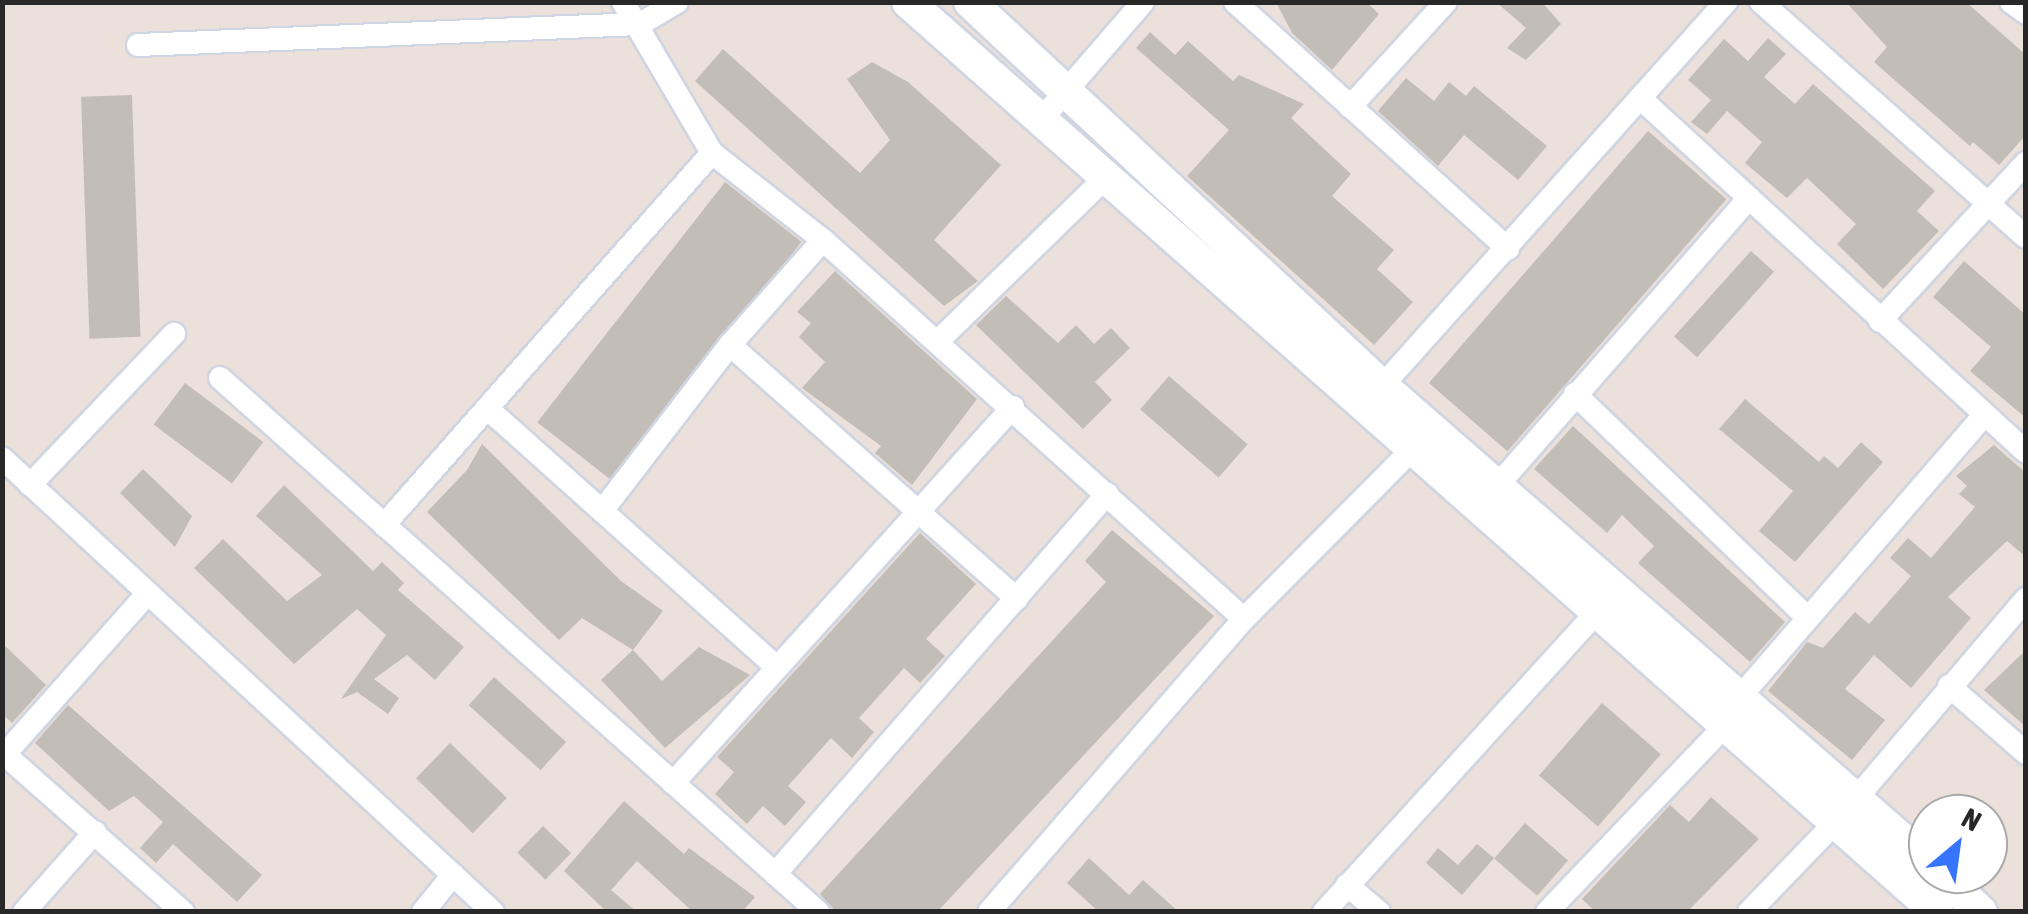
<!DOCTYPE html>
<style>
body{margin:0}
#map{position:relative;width:2028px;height:914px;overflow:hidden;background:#ebe1da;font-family:"Asap Condensed",sans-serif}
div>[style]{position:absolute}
.building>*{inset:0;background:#c2bdb6;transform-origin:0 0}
.roads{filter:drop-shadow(2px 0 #cfd5e2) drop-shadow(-2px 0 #cfd5e2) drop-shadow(0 2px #cfd5e2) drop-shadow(0 -2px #cfd5e2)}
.street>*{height:22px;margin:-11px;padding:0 11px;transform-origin:11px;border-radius:11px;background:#fff}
.secondary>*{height:32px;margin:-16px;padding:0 16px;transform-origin:16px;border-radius:16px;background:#fff}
span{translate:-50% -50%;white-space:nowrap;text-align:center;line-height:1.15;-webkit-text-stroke:9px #fff;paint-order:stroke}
.frame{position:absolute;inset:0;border:5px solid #282828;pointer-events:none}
.north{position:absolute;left:1908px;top:794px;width:100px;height:100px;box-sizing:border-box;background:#fff;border:2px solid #a9a9a9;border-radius:50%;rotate:29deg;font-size:28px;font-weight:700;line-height:40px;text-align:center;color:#282828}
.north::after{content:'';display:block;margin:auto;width:35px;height:45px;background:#3674fc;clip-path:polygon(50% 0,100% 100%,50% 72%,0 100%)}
</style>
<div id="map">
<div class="building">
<i style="clip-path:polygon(1276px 2px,1366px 2px,1379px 14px,1332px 70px,1292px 33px)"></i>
<i style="clip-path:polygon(1496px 2px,1542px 2px,1561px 24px,1526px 60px,1507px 48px,1526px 28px)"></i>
<i style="clip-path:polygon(1846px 2px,1966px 2px,2026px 55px,2026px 135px,1999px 165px,1973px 142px,1970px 146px,1874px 62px,1887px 47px)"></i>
<i style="clip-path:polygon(1150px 32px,1175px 55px,1188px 41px,1233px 81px,1239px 75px,1304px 104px,1291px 118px,1351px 174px,1332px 196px,1394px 250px,1377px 269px,1413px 302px,1374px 345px,1187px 176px,1229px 130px,1136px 48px)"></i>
<i style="clip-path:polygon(1768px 38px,1786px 54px,1764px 77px,1795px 104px,1813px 84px,1935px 191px,1917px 211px,1939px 231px,1883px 289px,1837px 244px,1856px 224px,1807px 178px,1787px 198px,1745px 163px,1762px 142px,1727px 111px,1707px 134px,1691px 122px,1711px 100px,1688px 80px,1724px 39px,1748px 61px)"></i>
<i style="clip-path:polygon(723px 49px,860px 173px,890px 140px,847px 79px,872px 62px,908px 82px,1001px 165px,934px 240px,978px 281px,944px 306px,695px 81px)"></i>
<i style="clip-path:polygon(1406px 78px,1434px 101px,1449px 82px,1466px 96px,1474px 86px,1547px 146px,1518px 180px,1464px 135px,1438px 166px,1378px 111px)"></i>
<i style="left:132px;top:95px;width:242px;height:51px;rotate:88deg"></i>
<i style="left:1648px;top:131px;width:104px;height:334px;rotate:41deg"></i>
<i style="left:725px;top:182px;width:97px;height:305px;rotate:38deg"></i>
<i style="left:1751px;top:251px;width:31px;height:115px;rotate:42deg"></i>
<i style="clip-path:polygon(1964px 261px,2026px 315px,2026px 418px,1970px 371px,1991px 347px,1933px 297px)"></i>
<i style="clip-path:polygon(835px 271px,977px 399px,912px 485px,875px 453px,881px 446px,802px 388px,825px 362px,799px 337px,811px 323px,797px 312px)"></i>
<i style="clip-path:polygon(1006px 296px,1058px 343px,1076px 325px,1094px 344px,1111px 328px,1130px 348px,1095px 382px,1112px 400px,1083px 429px,976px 325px)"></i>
<i style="left:1169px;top:376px;width:104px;height:44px;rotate:41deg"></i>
<i style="left:185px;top:383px;width:98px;height:52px;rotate:37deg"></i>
<i style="clip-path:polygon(1745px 399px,1819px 462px,1824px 456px,1838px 468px,1861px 442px,1883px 462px,1795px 562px,1759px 531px,1793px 491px,1719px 429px)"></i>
<i style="clip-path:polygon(1573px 426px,1785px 622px,1750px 662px,1638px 563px,1654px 546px,1622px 515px,1607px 533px,1534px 469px)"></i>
<i style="clip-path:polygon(482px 444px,621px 581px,663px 611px,633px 650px,582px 618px,559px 640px,427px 512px,467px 470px)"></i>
<i style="clip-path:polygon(1994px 445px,2026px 473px,2026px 557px,2007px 541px,1948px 597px,1971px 618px,1911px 688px,1874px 655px,1845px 689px,1885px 720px,1852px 760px,1768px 691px,1807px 642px,1823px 648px,1855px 612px,1869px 624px,1911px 576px,1890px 558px,1908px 538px,1931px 558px,1975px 507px,1959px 494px,1967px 486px,1956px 476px)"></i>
<i style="clip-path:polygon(143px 469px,192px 516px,175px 547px,120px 493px)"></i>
<i style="clip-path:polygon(284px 485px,373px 571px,382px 562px,404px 583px,398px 590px,464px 647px,435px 680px,407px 655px,374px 679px,399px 698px,388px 714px,357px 692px,341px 699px,386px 635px,357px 609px,294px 664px,194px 568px,223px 539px,287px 601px,322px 575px,256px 516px)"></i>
<i style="clip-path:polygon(1112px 530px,1214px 616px,937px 912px,836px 912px,820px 894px,1106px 582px,1085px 561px)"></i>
<i style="clip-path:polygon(920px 533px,976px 584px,926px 639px,945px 656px,920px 683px,904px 668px,859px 718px,874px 732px,852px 758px,831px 738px,788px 786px,806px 802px,785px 826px,763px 806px,747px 824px,715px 794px,734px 772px,717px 757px)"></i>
<i style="clip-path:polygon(2px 643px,46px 685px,12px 723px,2px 714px)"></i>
<i style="clip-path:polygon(699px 647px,750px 675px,665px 748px,601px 680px,633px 650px,662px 681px)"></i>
<i style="clip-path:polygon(2026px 650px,2026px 727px,1984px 690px)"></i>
<i style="left:494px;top:677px;width:97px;height:38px;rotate:42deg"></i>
<i style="left:1602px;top:703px;width:78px;height:96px;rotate:41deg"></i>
<i style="clip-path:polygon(68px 705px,262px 875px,237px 902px,173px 844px,156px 863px,140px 848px,163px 822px,134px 796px,109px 811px,35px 743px)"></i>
<i style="left:450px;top:743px;width:79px;height:49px;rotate:44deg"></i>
<i style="clip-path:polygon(1711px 797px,1759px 839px,1687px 912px,1596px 912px,1582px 899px,1670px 805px,1689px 822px)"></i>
<i style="clip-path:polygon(624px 801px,684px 854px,689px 848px,755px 897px,742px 912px,693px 912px,637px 861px,611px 890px,637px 912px,607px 912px,564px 871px)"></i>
<i style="left:1525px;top:823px;width:57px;height:47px;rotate:41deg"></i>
<i style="left:543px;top:826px;width:39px;height:37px;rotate:44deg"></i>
<i style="clip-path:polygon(1477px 844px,1494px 858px,1462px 895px,1426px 863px,1438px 848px,1458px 865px)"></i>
<i style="clip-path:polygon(1089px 858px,1129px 895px,1143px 880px,1179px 912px,1099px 912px,1067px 883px)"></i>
</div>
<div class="roads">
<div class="street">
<i style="left:623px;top:2px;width:175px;rotate:59.5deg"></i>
<i style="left:712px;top:153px;width:141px;rotate:38.1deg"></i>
<i style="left:823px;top:240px;width:566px;rotate:41.99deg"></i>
<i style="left:1235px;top:2px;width:368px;rotate:42.1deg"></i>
<i style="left:1761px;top:2px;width:354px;rotate:41.6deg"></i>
<i style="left:2011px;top:2px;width:19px;rotate:36deg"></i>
<i style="left:138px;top:45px;width:502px;rotate:-2.4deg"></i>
<i style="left:640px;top:24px;width:43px;rotate:-30.7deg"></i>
<i style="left:1640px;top:98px;width:524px;rotate:42.52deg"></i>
<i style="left:1350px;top:107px;width:142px;rotate:-47.6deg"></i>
<i style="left:1040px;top:121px;width:157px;rotate:-49.1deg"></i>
<i style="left:1880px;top:321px;width:215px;rotate:-47.3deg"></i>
<i style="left:938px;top:341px;width:233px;rotate:-44.3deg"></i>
<i style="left:730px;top:345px;width:383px;rotate:41.5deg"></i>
<i style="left:220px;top:378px;width:802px;rotate:41.76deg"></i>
<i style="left:1382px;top:386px;width:516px;rotate:-48.14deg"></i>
<i style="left:1575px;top:394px;width:319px;rotate:43.9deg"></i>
<i style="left:488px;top:409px;width:387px;rotate:41.8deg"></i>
<i style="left:2px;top:458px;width:669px;rotate:42.76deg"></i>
<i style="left:30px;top:485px;width:209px;rotate:-46.4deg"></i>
<i style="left:1497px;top:486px;width:383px;rotate:-48.8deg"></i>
<i style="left:602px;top:511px;width:210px;rotate:-52.4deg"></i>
<i style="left:730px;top:345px;width:140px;rotate:-48.5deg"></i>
<i style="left:384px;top:525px;width:496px;rotate:-48.6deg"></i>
<i style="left:1949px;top:686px;width:102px;rotate:41deg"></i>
<i style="left:1740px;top:697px;width:371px;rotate:-49.1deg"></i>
<i style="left:2px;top:752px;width:242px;rotate:41.5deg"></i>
<i style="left:5px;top:754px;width:214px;rotate:-48.4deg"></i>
<i style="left:673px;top:783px;width:507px;rotate:-47.88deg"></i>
<i style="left:775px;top:874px;width:505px;rotate:-48.86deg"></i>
<i style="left:1347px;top:885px;width:42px;rotate:40.2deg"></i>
<i style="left:24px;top:912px;width:107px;rotate:-48.4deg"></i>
<i style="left:423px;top:912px;width:48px;rotate:-51deg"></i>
<i style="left:989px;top:912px;width:388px;rotate:-49deg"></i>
<i style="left:1244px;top:619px;width:238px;rotate:-45.2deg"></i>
<i style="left:1324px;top:912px;width:404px;rotate:-47.7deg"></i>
<i style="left:1547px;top:912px;width:259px;rotate:-46.3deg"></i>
<i style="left:1749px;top:912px;width:127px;rotate:-46deg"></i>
<i style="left:1837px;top:821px;width:292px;rotate:-49.6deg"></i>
</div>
<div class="secondary">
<i style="left:908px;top:2px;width:1374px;rotate:41.49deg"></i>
<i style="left:970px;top:2px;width:563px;rotate:42.99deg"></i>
<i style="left:1382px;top:386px;width:724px;rotate:41.08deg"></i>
<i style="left:1941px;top:874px;width:55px;rotate:43.5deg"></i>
</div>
</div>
<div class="frame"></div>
<div class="north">N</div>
</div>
